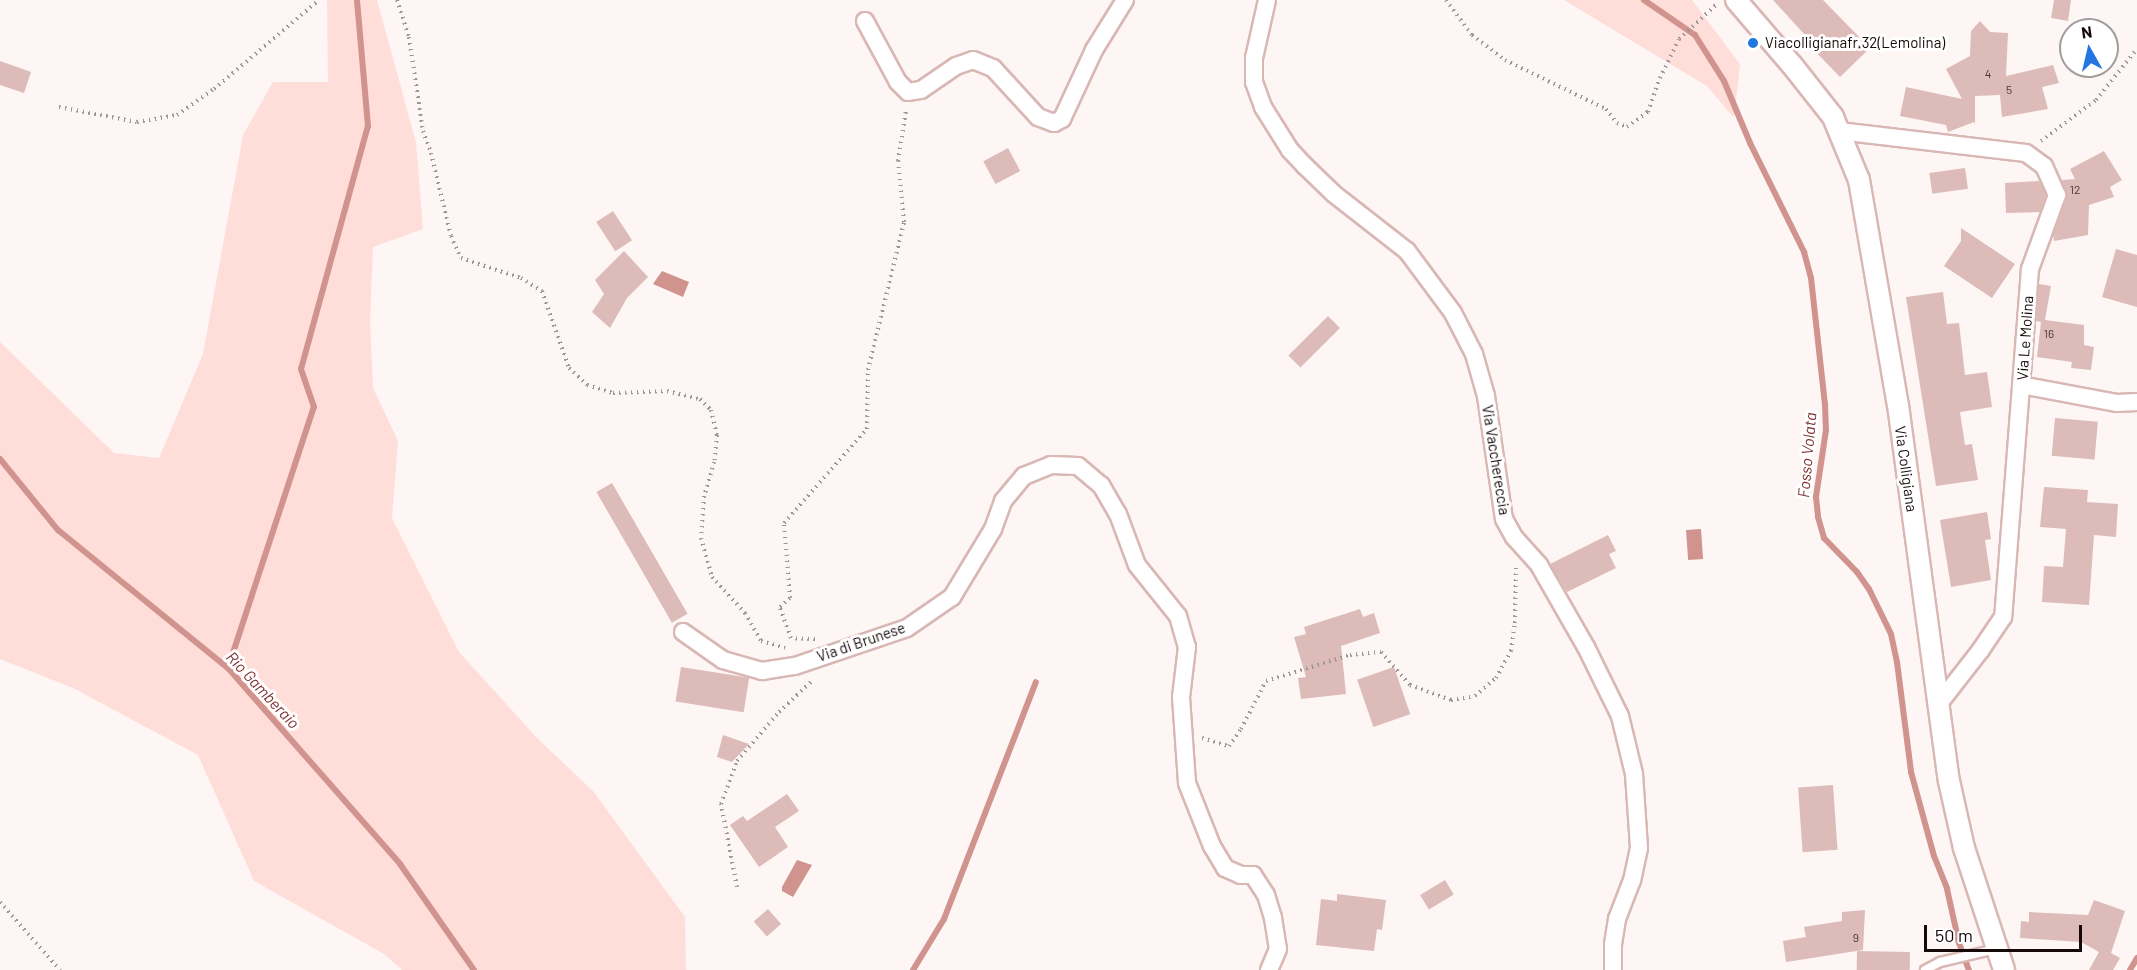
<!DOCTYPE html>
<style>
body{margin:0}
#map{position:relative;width:2137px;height:970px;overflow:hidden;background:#fdf6f5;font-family:Barlow,sans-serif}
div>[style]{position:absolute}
.green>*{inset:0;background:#ffdeda}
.water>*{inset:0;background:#d0938d;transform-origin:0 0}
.stream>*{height:6px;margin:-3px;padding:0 3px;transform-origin:3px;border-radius:3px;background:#d0938d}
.building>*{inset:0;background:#ddbbb8;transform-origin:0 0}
.path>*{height:4px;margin-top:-2px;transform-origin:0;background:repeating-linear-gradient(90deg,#9e9695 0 1.5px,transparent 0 6px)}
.roads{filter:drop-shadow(2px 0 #d9b7b4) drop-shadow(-2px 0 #d9b7b4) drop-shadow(0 2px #d9b7b4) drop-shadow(0 -2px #d9b7b4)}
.service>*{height:8px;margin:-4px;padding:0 4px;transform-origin:4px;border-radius:4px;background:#fff}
.minor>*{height:16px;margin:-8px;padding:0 8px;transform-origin:8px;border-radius:8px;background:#fff}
.tertiary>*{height:20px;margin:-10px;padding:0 10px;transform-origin:10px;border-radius:10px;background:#fff}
.dots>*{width:16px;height:16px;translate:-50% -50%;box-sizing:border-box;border:3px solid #fff;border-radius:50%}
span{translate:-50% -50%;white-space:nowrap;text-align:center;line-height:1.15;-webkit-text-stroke:6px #fff;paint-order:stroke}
.number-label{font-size:12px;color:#473635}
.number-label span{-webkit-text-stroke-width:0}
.poi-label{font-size:15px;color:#150a09}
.left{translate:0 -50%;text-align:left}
.street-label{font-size:15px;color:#150a09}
.water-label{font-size:16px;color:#7e3330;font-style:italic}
.north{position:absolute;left:2059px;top:18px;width:60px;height:60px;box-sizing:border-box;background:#fff;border:2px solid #a19d9d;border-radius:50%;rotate:352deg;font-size:16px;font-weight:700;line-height:24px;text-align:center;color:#150a09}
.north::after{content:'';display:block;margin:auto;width:21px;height:27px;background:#2376e1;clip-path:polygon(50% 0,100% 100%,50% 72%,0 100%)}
.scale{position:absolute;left:1924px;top:925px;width:158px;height:27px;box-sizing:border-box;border:3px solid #150a09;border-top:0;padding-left:8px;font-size:18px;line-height:21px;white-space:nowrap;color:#150a09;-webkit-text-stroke:4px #fff;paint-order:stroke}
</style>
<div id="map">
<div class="green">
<i style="clip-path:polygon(327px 0,377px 0,416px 142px,423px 229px,373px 247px,370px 322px,373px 388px,398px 441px,392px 518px,459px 652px,537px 738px,593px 791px,685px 917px,686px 970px,402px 970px,384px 954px,254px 881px,198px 755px,73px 688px,0 659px,0 342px,114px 453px,159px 458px,203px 354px,243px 135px,273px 82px,328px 82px)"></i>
<i style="clip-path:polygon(1564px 0,1692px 0,1740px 64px,1734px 118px,1707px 86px)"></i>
</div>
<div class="water">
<i style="clip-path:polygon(662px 271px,689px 282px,683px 297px,653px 284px)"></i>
<i style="left:1701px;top:529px;width:30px;height:15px;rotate:86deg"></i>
<i style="clip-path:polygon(797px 860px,812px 865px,793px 897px,782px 891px,782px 887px)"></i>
</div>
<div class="stream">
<i style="left:1644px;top:0;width:62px;rotate:34.5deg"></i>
<i style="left:1695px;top:35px;width:54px;rotate:57.8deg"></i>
<i style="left:1724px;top:81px;width:67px;rotate:67.2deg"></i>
<i style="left:1750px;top:143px;width:122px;rotate:63.6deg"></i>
<i style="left:1804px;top:252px;width:27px;rotate:75deg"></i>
<i style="left:1811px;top:278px;width:127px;rotate:83.7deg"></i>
<i style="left:1825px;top:404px;width:26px;rotate:88deg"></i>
<i style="left:1826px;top:430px;width:68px;rotate:98.5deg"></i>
<i style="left:1816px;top:497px;width:20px;rotate:84deg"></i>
<i style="left:1818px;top:517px;width:22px;rotate:74deg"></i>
<i style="left:1824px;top:538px;width:47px;rotate:45.9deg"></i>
<i style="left:1857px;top:572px;width:21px;rotate:55deg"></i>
<i style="left:1869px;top:589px;width:50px;rotate:63.9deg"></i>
<i style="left:1891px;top:634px;width:29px;rotate:78deg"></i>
<i style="left:1897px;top:662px;width:111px;rotate:82.7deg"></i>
<i style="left:1911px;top:772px;width:87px;rotate:74.7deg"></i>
<i style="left:1934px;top:856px;width:35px;rotate:68deg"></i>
<i style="left:1947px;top:889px;width:55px;rotate:77.5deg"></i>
<i style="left:1959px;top:943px;width:29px;rotate:70deg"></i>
<i style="left:0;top:459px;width:92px;rotate:50.8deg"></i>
<i style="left:58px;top:530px;width:219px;rotate:39.1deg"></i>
<i style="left:228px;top:668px;width:261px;rotate:48.7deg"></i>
<i style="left:400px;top:864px;width:129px;rotate:55.1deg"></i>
<i style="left:228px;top:668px;width:275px;rotate:-71.8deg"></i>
<i style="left:314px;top:407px;width:40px;rotate:-108.9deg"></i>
<i style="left:301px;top:369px;width:252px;rotate:-74.6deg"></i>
<i style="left:368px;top:126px;width:126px;rotate:-95deg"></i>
<i style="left:913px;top:970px;width:60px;rotate:-58.7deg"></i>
<i style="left:944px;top:919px;width:254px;rotate:-68.8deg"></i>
<i style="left:2130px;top:970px;width:14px;rotate:-60deg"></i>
</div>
<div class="building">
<i style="clip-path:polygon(1773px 0,1823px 0,1870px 48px,1840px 77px,1813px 49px,1815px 46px)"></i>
<i style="clip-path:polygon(2054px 0,2071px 0,2068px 21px,2051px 18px)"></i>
<i style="clip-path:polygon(1980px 21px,1990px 32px,2008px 33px,2006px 76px,2053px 65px,2059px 83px,2042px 87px,2048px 109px,2002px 117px,2000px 95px,1975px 96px,1975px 124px,1974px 122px,1948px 132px,1946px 125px,1900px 116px,1906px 87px,1962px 99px,1946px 69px,1970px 56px,1971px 31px)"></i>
<i style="clip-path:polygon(0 61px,31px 72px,24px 93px,0 85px)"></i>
<i style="left:1008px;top:148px;width:26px;height:28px;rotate:62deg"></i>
<i style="clip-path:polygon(2104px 151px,2122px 180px,2110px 187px,2114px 197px,2089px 205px,2088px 235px,2054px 241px,2053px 235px,2067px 198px,2062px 180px,2075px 179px,2070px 169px)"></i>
<i style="left:1965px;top:168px;width:21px;height:36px;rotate:82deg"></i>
<i style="clip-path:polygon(2039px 181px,2046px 195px,2040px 212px,2006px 213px,2005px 183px)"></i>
<i style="left:613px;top:211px;width:35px;height:20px;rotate:57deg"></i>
<i style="clip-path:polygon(1961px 228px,2015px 264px,1992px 298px,1944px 266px,1961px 241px)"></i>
<i style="clip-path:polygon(2116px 249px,2137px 255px,2137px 307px,2102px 297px)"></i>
<i style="clip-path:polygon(624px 251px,648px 277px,627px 298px,610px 328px,592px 312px,604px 294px,595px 280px)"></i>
<i style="clip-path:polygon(2039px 284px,2051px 286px,2045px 320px,2084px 325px,2084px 345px,2094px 347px,2091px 370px,2071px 368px,2072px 362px,2037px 357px,2041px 322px,2036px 321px)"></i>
<i style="clip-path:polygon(1943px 292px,1947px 324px,1959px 323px,1965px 375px,1987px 372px,1992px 407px,1960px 412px,1965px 445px,1972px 444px,1978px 480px,1936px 486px,1906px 297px)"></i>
<i style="left:1328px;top:316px;width:17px;height:56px;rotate:45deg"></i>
<i style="left:2055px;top:418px;width:43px;height:38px;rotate:5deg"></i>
<i style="left:612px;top:483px;width:151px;height:18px;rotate:60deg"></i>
<i style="clip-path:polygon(2044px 487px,2088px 490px,2087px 502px,2118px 504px,2116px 537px,2094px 535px,2089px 605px,2042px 602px,2044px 566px,2063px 567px,2066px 529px,2040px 527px)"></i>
<i style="clip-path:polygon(1987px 512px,1991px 539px,1985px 540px,1991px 580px,1951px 587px,1940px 520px)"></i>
<i style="clip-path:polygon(1608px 535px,1616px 551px,1609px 554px,1616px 568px,1567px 592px,1550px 564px)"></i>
<i style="clip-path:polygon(1360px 609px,1363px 617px,1374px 613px,1380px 633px,1341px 646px,1346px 694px,1301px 699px,1298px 678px,1306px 677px,1294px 637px,1306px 634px,1304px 627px)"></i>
<i style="left:681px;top:667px;width:69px;height:35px;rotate:9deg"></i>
<i style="left:1394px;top:667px;width:50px;height:39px;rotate:71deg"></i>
<i style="clip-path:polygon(723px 735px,749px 744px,732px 762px,717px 757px)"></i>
<i style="left:1833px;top:785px;width:65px;height:35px;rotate:86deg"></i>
<i style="clip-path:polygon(787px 794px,799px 811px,775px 827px,788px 847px,759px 867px,730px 825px,743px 816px,747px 821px)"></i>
<i style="left:1445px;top:880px;width:17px;height:29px;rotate:59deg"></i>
<i style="clip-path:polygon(1337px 894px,1386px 900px,1382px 930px,1377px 929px,1374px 951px,1316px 945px,1321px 899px,1337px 901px)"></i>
<i style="clip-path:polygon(2094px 900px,2125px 911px,2111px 953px,2120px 958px,2113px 970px,2089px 970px,2099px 952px,2081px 942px,2020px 938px,2021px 921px,2029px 922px,2029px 912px,2088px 915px)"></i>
<i style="left:768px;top:909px;width:20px;height:19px;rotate:49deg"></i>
<i style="clip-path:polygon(1865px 910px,1863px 950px,1786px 962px,1783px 941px,1806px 937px,1804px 927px,1842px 921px,1842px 912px)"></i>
<i style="left:1857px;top:951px;width:53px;height:19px;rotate:1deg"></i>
</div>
<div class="path">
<i style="left:397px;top:0;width:39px;rotate:72deg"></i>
<i style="left:409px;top:37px;width:95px;rotate:81.5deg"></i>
<i style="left:423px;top:131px;width:23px;rotate:70deg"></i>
<i style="left:431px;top:153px;width:85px;rotate:76.5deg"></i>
<i style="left:451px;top:236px;width:24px;rotate:66deg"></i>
<i style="left:461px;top:258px;width:63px;rotate:18.4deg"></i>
<i style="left:521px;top:278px;width:25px;rotate:32deg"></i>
<i style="left:542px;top:291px;width:82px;rotate:70.7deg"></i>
<i style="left:569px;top:368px;width:25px;rotate:43deg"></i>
<i style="left:587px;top:385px;width:27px;rotate:17deg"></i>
<i style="left:613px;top:393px;width:54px;rotate:-2.1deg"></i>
<i style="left:667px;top:391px;width:34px;rotate:14deg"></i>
<i style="left:700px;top:399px;width:16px;rotate:45deg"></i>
<i style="left:711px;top:410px;width:26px;rotate:77deg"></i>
<i style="left:717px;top:435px;width:27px;rotate:96deg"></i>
<i style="left:714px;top:462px;width:35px;rotate:106deg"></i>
<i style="left:704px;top:496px;width:42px;rotate:94.1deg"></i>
<i style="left:701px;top:538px;width:41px;rotate:74.2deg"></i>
<i style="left:712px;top:577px;width:49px;rotate:47.5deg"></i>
<i style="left:745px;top:613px;width:32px;rotate:60deg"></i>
<i style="left:761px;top:641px;width:25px;rotate:16deg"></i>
<i style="left:1446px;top:0;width:44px;rotate:53.4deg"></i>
<i style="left:1472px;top:35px;width:41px;rotate:37.1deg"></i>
<i style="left:1505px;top:60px;width:112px;rotate:25.9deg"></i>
<i style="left:1606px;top:109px;width:18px;rotate:52deg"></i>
<i style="left:1617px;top:123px;width:11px;rotate:22deg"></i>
<i style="left:1627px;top:127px;width:26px;rotate:-36deg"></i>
<i style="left:1648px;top:112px;width:36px;rotate:-71deg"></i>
<i style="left:1660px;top:78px;width:43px;rotate:-64deg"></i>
<i style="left:1679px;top:39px;width:52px;rotate:-42.6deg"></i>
<i style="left:59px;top:107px;width:79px;rotate:10.9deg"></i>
<i style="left:137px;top:122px;width:41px;rotate:-9.9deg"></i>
<i style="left:177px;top:115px;width:45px;rotate:-35.1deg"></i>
<i style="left:214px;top:89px;width:138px;rotate:-40.3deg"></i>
<i style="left:2041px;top:141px;width:69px;rotate:-36.7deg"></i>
<i style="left:2096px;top:100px;width:65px;rotate:-51.2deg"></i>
<i style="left:815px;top:639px;width:24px;rotate:-178deg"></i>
<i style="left:791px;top:638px;width:33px;rotate:-110deg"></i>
<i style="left:780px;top:607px;width:13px;rotate:-42deg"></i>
<i style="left:790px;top:598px;width:75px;rotate:-94.6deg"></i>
<i style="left:784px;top:523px;width:125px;rotate:-48.6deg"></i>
<i style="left:867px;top:429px;width:59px;rotate:-89deg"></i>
<i style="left:868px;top:370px;width:152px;rotate:-76.3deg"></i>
<i style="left:904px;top:222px;width:61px;rotate:-95.6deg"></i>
<i style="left:898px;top:161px;width:52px;rotate:-81.1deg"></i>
<i style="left:1202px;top:738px;width:28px;rotate:17deg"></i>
<i style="left:1229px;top:746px;width:21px;rotate:-55deg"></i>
<i style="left:1241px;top:729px;width:54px;rotate:-62.5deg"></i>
<i style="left:1266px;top:681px;width:88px;rotate:-17.2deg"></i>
<i style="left:1350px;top:655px;width:31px;rotate:-6deg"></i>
<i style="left:1381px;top:652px;width:44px;rotate:48.7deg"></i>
<i style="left:1410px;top:685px;width:44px;rotate:20.1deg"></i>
<i style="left:1451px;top:700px;width:24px;rotate:-9deg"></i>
<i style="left:1475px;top:696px;width:28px;rotate:-41deg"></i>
<i style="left:1496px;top:678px;width:31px;rotate:-61deg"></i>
<i style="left:1511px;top:651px;width:28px;rotate:-82deg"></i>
<i style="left:1515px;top:623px;width:55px;rotate:-89deg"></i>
<i style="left:737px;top:887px;width:85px;rotate:-100.9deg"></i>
<i style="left:721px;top:804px;width:46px;rotate:-69.6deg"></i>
<i style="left:737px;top:761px;width:65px;rotate:-49.4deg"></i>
<i style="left:779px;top:712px;width:47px;rotate:-43.3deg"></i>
<i style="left:0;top:902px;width:91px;rotate:48.6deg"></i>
</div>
<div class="roads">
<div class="service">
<i style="left:1925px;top:970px;width:17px;rotate:-28deg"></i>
<i style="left:1940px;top:962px;width:57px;rotate:-13.1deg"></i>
</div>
<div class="minor">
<i style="left:1267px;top:0;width:59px;rotate:102.6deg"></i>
<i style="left:1254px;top:58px;width:24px;rotate:90deg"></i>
<i style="left:1254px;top:82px;width:27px;rotate:70deg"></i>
<i style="left:1263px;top:107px;width:51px;rotate:57.9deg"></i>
<i style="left:1290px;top:150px;width:22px;rotate:47deg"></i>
<i style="left:1305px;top:166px;width:40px;rotate:44deg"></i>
<i style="left:1334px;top:194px;width:93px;rotate:38deg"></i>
<i style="left:1407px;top:251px;width:77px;rotate:53.4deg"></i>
<i style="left:1453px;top:313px;width:46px;rotate:62.9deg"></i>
<i style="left:1474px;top:354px;width:44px;rotate:74.1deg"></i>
<i style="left:1486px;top:396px;width:124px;rotate:81.7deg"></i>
<i style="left:1504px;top:519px;width:21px;rotate:61deg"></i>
<i style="left:1514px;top:537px;width:38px;rotate:48deg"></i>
<i style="left:1539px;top:565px;width:95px;rotate:60.2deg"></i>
<i style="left:1586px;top:647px;width:77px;rotate:63.8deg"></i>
<i style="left:1620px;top:716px;width:60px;rotate:76.4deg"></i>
<i style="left:1634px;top:774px;width:74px;rotate:86.1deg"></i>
<i style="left:1639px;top:848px;width:33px;rotate:102deg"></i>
<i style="left:1632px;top:880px;width:42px;rotate:111deg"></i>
<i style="left:1617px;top:919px;width:25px;rotate:99deg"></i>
<i style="left:1613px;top:944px;width:26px;rotate:90deg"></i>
<i style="left:865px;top:21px;width:69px;rotate:61.6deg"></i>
<i style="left:898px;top:82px;width:14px;rotate:45deg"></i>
<i style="left:908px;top:92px;width:13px;rotate:-9deg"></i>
<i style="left:921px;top:90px;width:42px;rotate:-34.4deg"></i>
<i style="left:956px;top:66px;width:18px;rotate:-19deg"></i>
<i style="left:973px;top:60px;width:22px;rotate:22deg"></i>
<i style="left:993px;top:68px;width:67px;rotate:47.4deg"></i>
<i style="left:1038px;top:117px;width:17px;rotate:21deg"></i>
<i style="left:1054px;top:123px;width:9px;rotate:-27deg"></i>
<i style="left:1062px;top:119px;width:76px;rotate:-65.1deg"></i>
<i style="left:1094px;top:50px;width:59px;rotate:-58.2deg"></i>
<i style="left:1839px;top:131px;width:188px;rotate:6.7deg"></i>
<i style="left:2026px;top:153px;width:22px;rotate:36deg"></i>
<i style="left:2044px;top:166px;width:32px;rotate:66deg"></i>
<i style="left:2057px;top:195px;width:79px;rotate:110deg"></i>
<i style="left:2030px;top:269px;width:349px;rotate:94.4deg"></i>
<i style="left:2003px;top:617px;width:41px;rotate:124.1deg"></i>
<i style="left:1980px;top:651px;width:70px;rotate:128deg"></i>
<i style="left:2021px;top:385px;width:98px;rotate:10.6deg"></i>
<i style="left:2117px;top:403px;width:20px;rotate:-3deg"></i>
<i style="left:683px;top:632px;width:49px;rotate:35deg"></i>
<i style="left:723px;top:660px;width:41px;rotate:15.8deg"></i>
<i style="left:762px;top:671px;width:33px;rotate:-9deg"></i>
<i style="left:795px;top:666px;width:118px;rotate:-18.7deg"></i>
<i style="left:907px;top:628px;width:55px;rotate:-34.6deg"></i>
<i style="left:952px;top:597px;width:79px;rotate:-58.9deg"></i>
<i style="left:993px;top:529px;width:30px;rotate:-70deg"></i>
<i style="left:1003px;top:501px;width:33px;rotate:-50deg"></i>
<i style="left:1024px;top:476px;width:29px;rotate:-22deg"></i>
<i style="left:1051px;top:465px;width:27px;rotate:2deg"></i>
<i style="left:1078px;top:466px;width:30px;rotate:40deg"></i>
<i style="left:1101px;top:485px;width:34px;rotate:60deg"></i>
<i style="left:1118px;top:514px;width:54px;rotate:69.6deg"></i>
<i style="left:1137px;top:565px;width:65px;rotate:51.2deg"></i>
<i style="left:1178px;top:616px;width:32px;rotate:74deg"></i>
<i style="left:1187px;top:647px;width:50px;rotate:96.8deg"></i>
<i style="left:1181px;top:697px;width:86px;rotate:86deg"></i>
<i style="left:1187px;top:783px;width:68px;rotate:68.4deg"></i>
<i style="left:1212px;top:846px;width:26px;rotate:59deg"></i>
<i style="left:1225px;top:868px;width:17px;rotate:24deg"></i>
<i style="left:1241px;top:875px;width:12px"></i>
<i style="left:1253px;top:875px;width:24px;rotate:57deg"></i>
<i style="left:1266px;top:895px;width:24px;rotate:73deg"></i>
<i style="left:1273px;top:918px;width:31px;rotate:81deg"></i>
<i style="left:1278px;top:949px;width:23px;rotate:113deg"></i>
</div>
<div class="tertiary">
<i style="left:1736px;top:0;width:86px;rotate:49.3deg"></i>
<i style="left:1792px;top:65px;width:66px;rotate:51.7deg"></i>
<i style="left:1833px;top:117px;width:68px;rotate:67.6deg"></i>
<i style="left:1859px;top:180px;width:228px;rotate:80.2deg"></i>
<i style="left:1898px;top:405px;width:379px;rotate:82.3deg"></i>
<i style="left:1949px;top:781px;width:69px;rotate:77.4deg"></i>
<i style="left:1964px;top:848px;width:128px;rotate:71.8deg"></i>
</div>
</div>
<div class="dots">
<i style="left:1753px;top:43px;background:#2376e1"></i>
</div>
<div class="number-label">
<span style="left:1988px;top:74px">4</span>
<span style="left:2009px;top:90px">5</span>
<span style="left:2075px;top:190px">12</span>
<span style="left:2049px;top:334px">16</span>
<span style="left:1856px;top:938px">9</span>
</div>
<div class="poi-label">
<span class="left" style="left:1765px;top:43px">Viacolligianafr.32(Lemolina)</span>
</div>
<div class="street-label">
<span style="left:2025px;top:338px;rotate:-86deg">Via Le Molina</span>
<span style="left:1496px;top:460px;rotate:81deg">Via Vacchereccia</span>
<span style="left:1906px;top:469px;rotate:82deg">Via Colligiana</span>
<span style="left:861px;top:642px;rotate:-19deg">Via di Brunese</span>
</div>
<div class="water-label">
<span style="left:1807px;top:455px;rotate:-85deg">Fosso Volata</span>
<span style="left:263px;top:690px;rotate:47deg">Rio Gamberaio</span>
</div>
<div class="north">N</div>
<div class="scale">50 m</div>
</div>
